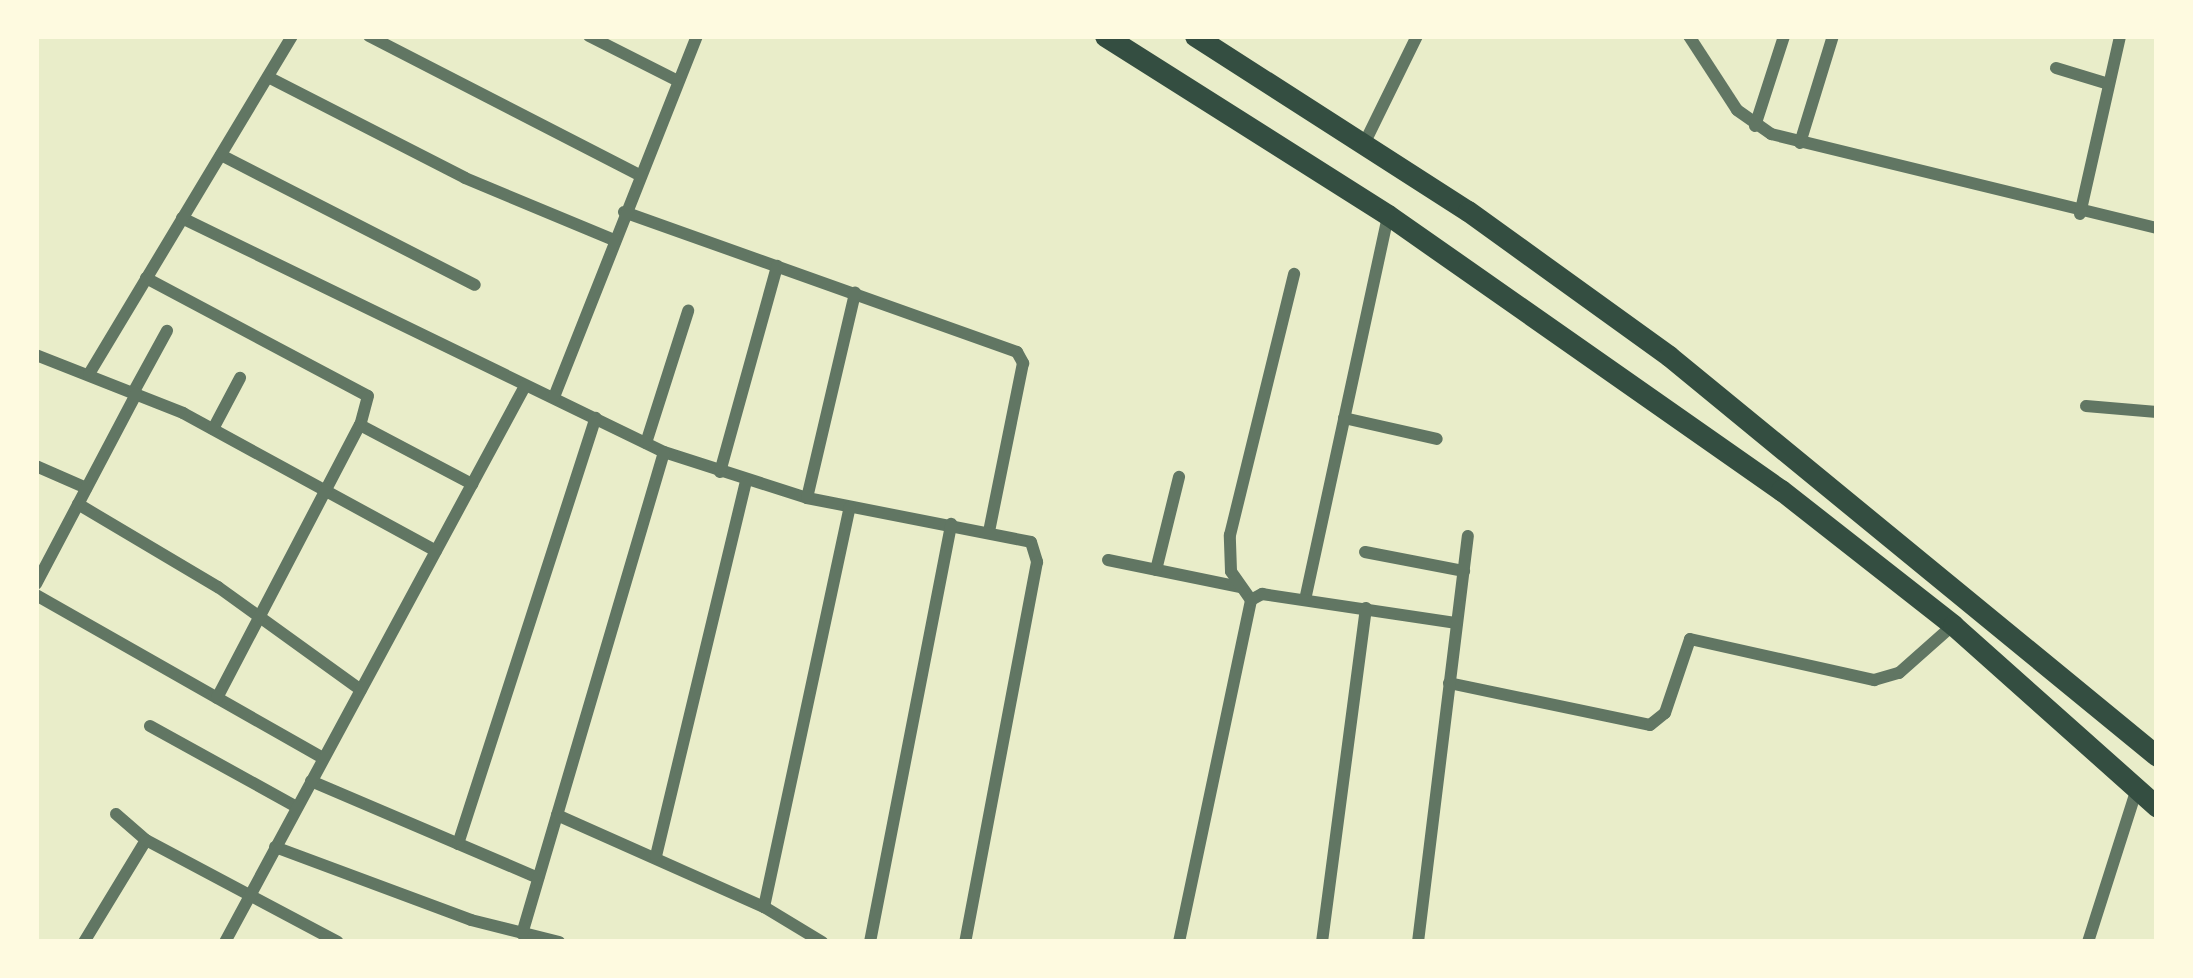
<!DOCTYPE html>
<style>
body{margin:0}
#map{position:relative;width:2193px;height:978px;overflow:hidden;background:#e9edc9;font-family:Literata,serif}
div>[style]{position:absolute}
.minor>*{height:12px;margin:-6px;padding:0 6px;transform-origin:6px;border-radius:6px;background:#617663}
.secondary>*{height:21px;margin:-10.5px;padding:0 10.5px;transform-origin:10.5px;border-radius:10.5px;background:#344e41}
span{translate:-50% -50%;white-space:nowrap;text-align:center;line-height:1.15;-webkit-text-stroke:10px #fefae0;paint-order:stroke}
.frame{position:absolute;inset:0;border:39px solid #fefae0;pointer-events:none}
</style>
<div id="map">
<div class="minor">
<i style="left:369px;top:36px;width:302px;rotate:27.2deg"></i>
<i style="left:589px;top:36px;width:97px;rotate:26.8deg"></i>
<i style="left:1689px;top:36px;width:88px;rotate:57deg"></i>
<i style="left:1737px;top:110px;width:42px;rotate:35.2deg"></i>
<i style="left:1771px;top:134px;width:397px;rotate:13.7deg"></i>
<i style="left:2056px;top:68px;width:55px;rotate:16.8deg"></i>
<i style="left:268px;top:77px;width:221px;rotate:27.1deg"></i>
<i style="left:465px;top:178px;width:161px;rotate:22.6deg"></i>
<i style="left:1755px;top:126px;width:95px;rotate:-72.1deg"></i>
<i style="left:1365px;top:142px;width:118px;rotate:-63.9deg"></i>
<i style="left:1800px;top:143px;width:112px;rotate:-72.9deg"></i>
<i style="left:221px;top:155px;width:285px;rotate:27.1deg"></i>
<i style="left:624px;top:212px;width:417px;rotate:19.6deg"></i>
<i style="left:1017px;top:352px;width:13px;rotate:61deg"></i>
<i style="left:1023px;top:363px;width:171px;rotate:101.4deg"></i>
<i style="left:2080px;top:214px;width:182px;rotate:-77.3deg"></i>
<i style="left:182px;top:218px;width:536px;rotate:25.9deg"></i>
<i style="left:664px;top:452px;width:150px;rotate:17.8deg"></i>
<i style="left:807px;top:498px;width:228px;rotate:11.1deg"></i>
<i style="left:1031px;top:542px;width:21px;rotate:73deg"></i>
<i style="left:1037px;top:562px;width:387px;rotate:100.7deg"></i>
<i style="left:146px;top:278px;width:251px;rotate:28deg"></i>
<i style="left:368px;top:396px;width:30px;rotate:105deg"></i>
<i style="left:360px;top:425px;width:127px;rotate:27.8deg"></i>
<i style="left:36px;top:355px;width:158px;rotate:21.5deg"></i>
<i style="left:183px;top:413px;width:288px;rotate:28.6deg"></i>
<i style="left:89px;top:374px;width:394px;rotate:-59deg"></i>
<i style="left:133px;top:393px;width:71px;rotate:-61.3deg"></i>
<i style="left:554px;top:397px;width:388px;rotate:-68.4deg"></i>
<i style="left:2086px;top:406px;width:71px;rotate:4.8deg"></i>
<i style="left:1344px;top:418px;width:95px;rotate:12.7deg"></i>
<i style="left:213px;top:429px;width:58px;rotate:-62.1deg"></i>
<i style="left:646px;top:443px;width:139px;rotate:-72.3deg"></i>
<i style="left:36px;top:466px;width:55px;rotate:23.7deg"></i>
<i style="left:720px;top:472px;width:214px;rotate:-74.5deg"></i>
<i style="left:807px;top:498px;width:211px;rotate:-76.8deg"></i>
<i style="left:78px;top:504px;width:163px;rotate:30.7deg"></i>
<i style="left:218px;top:587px;width:176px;rotate:35.8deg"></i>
<i style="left:1365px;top:552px;width:101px;rotate:10.9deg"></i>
<i style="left:1108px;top:560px;width:134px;rotate:11.6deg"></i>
<i style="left:1156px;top:570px;width:96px;rotate:-76.1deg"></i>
<i style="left:36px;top:584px;width:215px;rotate:-62.2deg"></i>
<i style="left:36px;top:595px;width:330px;rotate:29.6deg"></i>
<i style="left:1251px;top:600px;width:35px;rotate:-125deg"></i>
<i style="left:1231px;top:571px;width:36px;rotate:-92deg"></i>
<i style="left:1230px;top:535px;width:269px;rotate:-76.2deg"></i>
<i style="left:1305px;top:600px;width:394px;rotate:-77.8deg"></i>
<i style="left:1449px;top:683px;width:205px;rotate:11.8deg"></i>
<i style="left:1650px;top:725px;width:19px;rotate:-39deg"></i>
<i style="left:1665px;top:713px;width:78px;rotate:-71.3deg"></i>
<i style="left:1690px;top:639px;width:189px;rotate:12.6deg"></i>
<i style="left:1874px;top:680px;width:26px;rotate:-16deg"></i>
<i style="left:1899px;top:673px;width:72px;rotate:-41.6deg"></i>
<i style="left:217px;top:698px;width:308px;rotate:-62.4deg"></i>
<i style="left:150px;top:726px;width:168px;rotate:28.9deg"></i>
<i style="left:311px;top:781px;width:247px;rotate:23.1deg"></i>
<i style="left:116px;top:814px;width:40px;rotate:41deg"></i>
<i style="left:557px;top:815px;width:227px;rotate:24deg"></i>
<i style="left:764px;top:907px;width:68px;rotate:31.1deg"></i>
<i style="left:458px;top:844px;width:448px;rotate:-72.1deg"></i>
<i style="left:275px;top:847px;width:209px;rotate:20.4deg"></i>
<i style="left:471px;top:920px;width:91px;rotate:14deg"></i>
<i style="left:656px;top:856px;width:385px;rotate:-76.5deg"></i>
<i style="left:764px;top:907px;width:409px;rotate:-77.9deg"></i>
<i style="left:522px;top:934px;width:502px;rotate:-73.58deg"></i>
<i style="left:84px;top:942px;width:119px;rotate:-58.7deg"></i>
<i style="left:146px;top:840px;width:217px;rotate:28deg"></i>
<i style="left:225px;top:942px;width:632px;rotate:-61.65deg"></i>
<i style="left:870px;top:942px;width:426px;rotate:-79deg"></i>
<i style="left:1179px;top:942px;width:349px;rotate:-78.1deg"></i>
<i style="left:1251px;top:600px;width:13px;rotate:-29deg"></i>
<i style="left:1262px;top:594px;width:197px;rotate:8.5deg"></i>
<i style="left:1322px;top:942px;width:337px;rotate:-82.5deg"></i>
<i style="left:1418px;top:942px;width:409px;rotate:-83deg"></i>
<i style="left:2088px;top:942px;width:162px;rotate:-72.3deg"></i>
</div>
<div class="secondary">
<i style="left:1105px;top:36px;width:335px;rotate:32.3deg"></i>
<i style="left:1388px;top:215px;width:480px;rotate:35deg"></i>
<i style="left:1781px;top:490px;width:219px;rotate:38.1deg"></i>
<i style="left:1953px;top:625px;width:273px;rotate:41.7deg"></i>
<i style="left:1195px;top:36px;width:324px;rotate:32.7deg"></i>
<i style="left:1468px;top:211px;width:248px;rotate:35.8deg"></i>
<i style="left:1669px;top:356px;width:631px;rotate:39.34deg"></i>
</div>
<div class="frame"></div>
</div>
